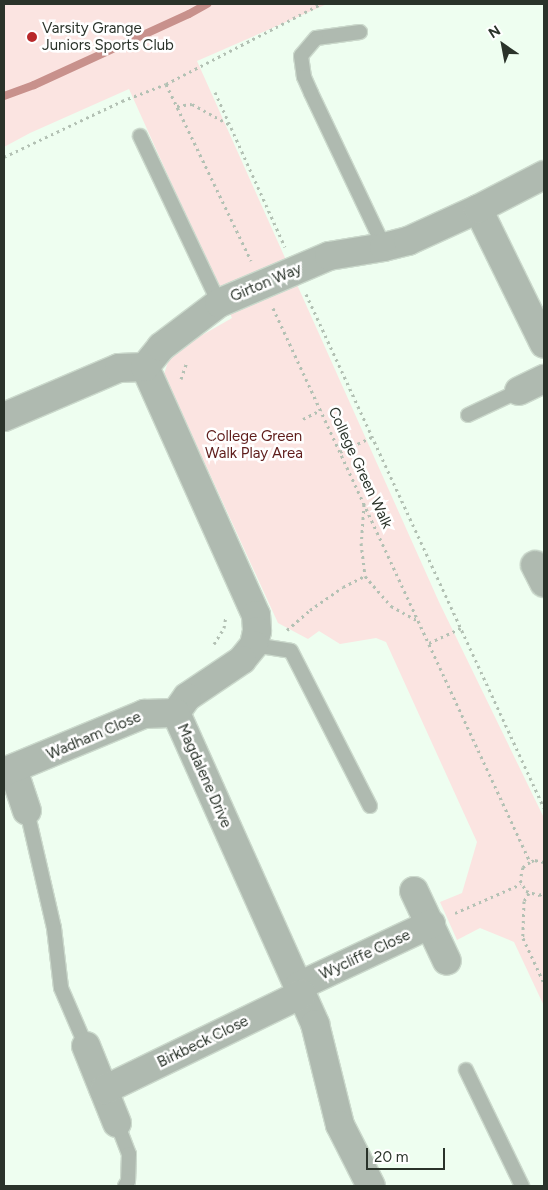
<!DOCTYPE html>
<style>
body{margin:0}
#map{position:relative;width:548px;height:1190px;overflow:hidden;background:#eefef0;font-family:Figtree,sans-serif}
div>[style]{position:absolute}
.green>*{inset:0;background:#fbe4e1}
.stream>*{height:8px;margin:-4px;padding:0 4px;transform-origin:4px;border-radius:4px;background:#c8918c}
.path>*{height:3px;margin-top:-1.5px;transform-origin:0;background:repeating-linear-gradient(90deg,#b3c1b4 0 2.5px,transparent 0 6.5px)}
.roads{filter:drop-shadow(1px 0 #cbd9cc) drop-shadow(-1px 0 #cbd9cc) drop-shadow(0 1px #cbd9cc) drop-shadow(0 -1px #cbd9cc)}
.service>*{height:14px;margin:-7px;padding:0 7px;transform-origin:7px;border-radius:7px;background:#afbab0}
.minor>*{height:28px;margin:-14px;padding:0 14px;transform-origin:14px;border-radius:14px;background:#afbab0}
.dots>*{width:14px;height:14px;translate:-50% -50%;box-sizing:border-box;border:2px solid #fff;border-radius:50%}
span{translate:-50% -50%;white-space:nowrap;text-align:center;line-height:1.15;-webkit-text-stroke:5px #fff;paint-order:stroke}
.poi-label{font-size:15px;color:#2a332a}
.left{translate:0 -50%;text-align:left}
.street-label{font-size:15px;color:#2a332a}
.park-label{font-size:15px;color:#5f1d1b}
.frame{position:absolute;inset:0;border:5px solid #2a332a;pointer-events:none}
.north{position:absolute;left:478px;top:20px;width:50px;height:50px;-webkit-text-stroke:4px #fff;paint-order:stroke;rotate:327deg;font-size:14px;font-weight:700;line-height:20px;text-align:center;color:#2a332a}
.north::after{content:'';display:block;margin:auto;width:18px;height:22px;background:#2a332a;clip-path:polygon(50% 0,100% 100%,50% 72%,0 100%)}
.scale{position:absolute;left:366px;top:1148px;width:79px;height:22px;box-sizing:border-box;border:2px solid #2a332a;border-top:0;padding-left:6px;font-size:15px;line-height:18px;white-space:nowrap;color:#2a332a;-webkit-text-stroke:4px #fff;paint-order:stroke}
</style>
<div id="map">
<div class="green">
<i style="clip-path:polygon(4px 4px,327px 4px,197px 61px,439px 602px,544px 818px,544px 1006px,514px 942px,480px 928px,457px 940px,440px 902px,462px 893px,477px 842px,386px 642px,376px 638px,340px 644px,319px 631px,308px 639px,278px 623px,164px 374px,171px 353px,232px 318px,129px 89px,30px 133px,4px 147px)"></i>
</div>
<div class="stream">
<i style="left:4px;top:96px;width:32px;rotate:-20deg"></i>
<i style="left:34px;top:85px;width:170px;rotate:-24.6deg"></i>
<i style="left:189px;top:14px;width:21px;rotate:-29deg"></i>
</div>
<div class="path">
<i style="left:166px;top:84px;width:196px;rotate:64.3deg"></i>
<i style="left:215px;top:92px;width:170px;rotate:65.7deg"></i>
<i style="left:177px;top:106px;width:15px;rotate:-8deg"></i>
<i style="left:192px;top:104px;width:43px;rotate:28.9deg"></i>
<i style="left:4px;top:157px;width:131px;rotate:-25.4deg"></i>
<i style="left:122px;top:101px;width:47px;rotate:-21.1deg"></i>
<i style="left:166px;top:84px;width:174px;rotate:-27.3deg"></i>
<i style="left:306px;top:294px;width:566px;rotate:65.15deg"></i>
<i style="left:273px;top:308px;width:611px;rotate:65.11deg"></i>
<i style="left:181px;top:379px;width:18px;rotate:-71deg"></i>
<i style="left:303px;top:419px;width:20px;rotate:-27deg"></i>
<i style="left:340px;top:452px;width:35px;rotate:-25deg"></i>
<i style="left:364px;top:504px;width:39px;rotate:94deg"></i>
<i style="left:361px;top:543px;width:33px;rotate:83deg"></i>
<i style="left:365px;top:576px;width:40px;rotate:49deg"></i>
<i style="left:391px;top:606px;width:31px;rotate:29deg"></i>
<i style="left:287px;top:630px;width:30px;rotate:-41deg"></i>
<i style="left:310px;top:610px;width:40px;rotate:-34.9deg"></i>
<i style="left:343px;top:587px;width:25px;rotate:-27deg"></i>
<i style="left:429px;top:643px;width:35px;rotate:-25deg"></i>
<i style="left:214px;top:644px;width:19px;rotate:-58deg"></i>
<i style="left:224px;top:628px;width:12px;rotate:-81deg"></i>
<i style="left:544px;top:862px;width:10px;rotate:-169deg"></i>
<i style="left:534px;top:860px;width:4px;rotate:153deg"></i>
<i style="left:530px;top:862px;width:9px;rotate:144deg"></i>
<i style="left:523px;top:867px;width:13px;rotate:103deg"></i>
<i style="left:520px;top:880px;width:13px;rotate:61deg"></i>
<i style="left:526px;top:891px;width:14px;rotate:17deg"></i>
<i style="left:539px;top:895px;width:5px;rotate:-22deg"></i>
<i style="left:529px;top:893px;width:9px;rotate:122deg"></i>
<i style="left:524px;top:901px;width:37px;rotate:92deg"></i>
<i style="left:523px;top:938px;width:50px;rotate:65deg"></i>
<i style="left:455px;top:913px;width:72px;rotate:-23.7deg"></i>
</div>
<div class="roads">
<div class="service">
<i style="left:360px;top:32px;width:44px;rotate:172.2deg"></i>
<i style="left:316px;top:38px;width:23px;rotate:130deg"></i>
<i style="left:301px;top:56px;width:21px;rotate:82deg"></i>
<i style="left:304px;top:77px;width:17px;rotate:66deg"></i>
<i style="left:311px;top:93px;width:170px;rotate:64.6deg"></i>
<i style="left:140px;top:136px;width:185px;rotate:64.7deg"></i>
<i style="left:468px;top:415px;width:56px;rotate:-25.2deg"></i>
<i style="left:254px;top:645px;width:37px;rotate:9deg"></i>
<i style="left:291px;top:651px;width:174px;rotate:63deg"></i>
<i style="left:27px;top:811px;width:120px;rotate:77deg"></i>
<i style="left:54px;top:928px;width:60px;rotate:83.3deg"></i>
<i style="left:61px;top:988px;width:63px;rotate:66.7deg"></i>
<i style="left:466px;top:1070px;width:129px;rotate:64.2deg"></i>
<i style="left:117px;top:1123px;width:33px;rotate:69deg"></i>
<i style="left:129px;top:1154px;width:27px;rotate:92deg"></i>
<i style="left:128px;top:1181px;width:6px;rotate:121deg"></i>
</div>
<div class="minor">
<i style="left:478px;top:209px;width:150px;rotate:63.9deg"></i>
<i style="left:145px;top:367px;width:272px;rotate:65.9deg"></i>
<i style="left:256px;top:615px;width:16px;rotate:86deg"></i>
<i style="left:257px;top:631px;width:14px;rotate:102deg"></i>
<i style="left:254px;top:645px;width:19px;rotate:129deg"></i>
<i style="left:242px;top:660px;width:66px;rotate:146.1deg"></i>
<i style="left:187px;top:697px;width:19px;rotate:125deg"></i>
<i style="left:176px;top:713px;width:341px;rotate:65.9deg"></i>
<i style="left:315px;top:1024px;width:104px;rotate:76.1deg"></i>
<i style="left:340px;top:1125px;width:68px;rotate:63.1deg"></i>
<i style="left:519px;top:391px;width:28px;rotate:-26deg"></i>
<i style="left:4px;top:417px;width:125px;rotate:-23.1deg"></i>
<i style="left:119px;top:368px;width:26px;rotate:-2deg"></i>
<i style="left:145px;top:367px;width:26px;rotate:-51deg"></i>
<i style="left:161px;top:347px;width:73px;rotate:-37.2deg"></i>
<i style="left:219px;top:303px;width:120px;rotate:-23.1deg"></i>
<i style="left:329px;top:256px;width:56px;rotate:-9.3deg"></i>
<i style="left:384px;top:247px;width:25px;rotate:-14deg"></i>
<i style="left:408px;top:241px;width:77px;rotate:-24.6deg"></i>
<i style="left:478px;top:209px;width:74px;rotate:-27.3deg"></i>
<i style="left:535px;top:565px;width:20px;rotate:63deg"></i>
<i style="left:13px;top:769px;width:44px;rotate:71.6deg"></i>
<i style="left:4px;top:772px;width:152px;rotate:-22.5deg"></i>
<i style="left:144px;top:714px;width:32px;rotate:-2deg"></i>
<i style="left:414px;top:891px;width:77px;rotate:64.8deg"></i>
<i style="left:299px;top:986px;width:146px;rotate:-25.2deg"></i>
<i style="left:86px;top:1046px;width:83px;rotate:68.1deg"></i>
<i style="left:104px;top:1090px;width:220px;rotate:-25.9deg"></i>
</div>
</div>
<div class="dots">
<i style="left:32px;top:37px;background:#b8282a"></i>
</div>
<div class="poi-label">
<span class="left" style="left:42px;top:37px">Varsity Grange<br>Juniors Sports Club</span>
</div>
<div class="street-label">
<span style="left:266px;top:283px;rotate:-23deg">Girton Way</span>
<span style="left:360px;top:468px;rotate:65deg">College Green Walk</span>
<span style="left:94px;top:736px;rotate:-23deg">Wadham Close</span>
<span style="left:204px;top:776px;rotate:66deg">Magdalene Drive</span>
<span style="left:365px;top:955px;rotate:-25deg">Wycliffe Close</span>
<span style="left:203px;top:1042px;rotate:-26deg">Birkbeck Close</span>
</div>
<div class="park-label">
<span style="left:254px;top:445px">College Green<br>Walk Play Area</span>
</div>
<div class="frame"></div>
<div class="north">N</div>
<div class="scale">20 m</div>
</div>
